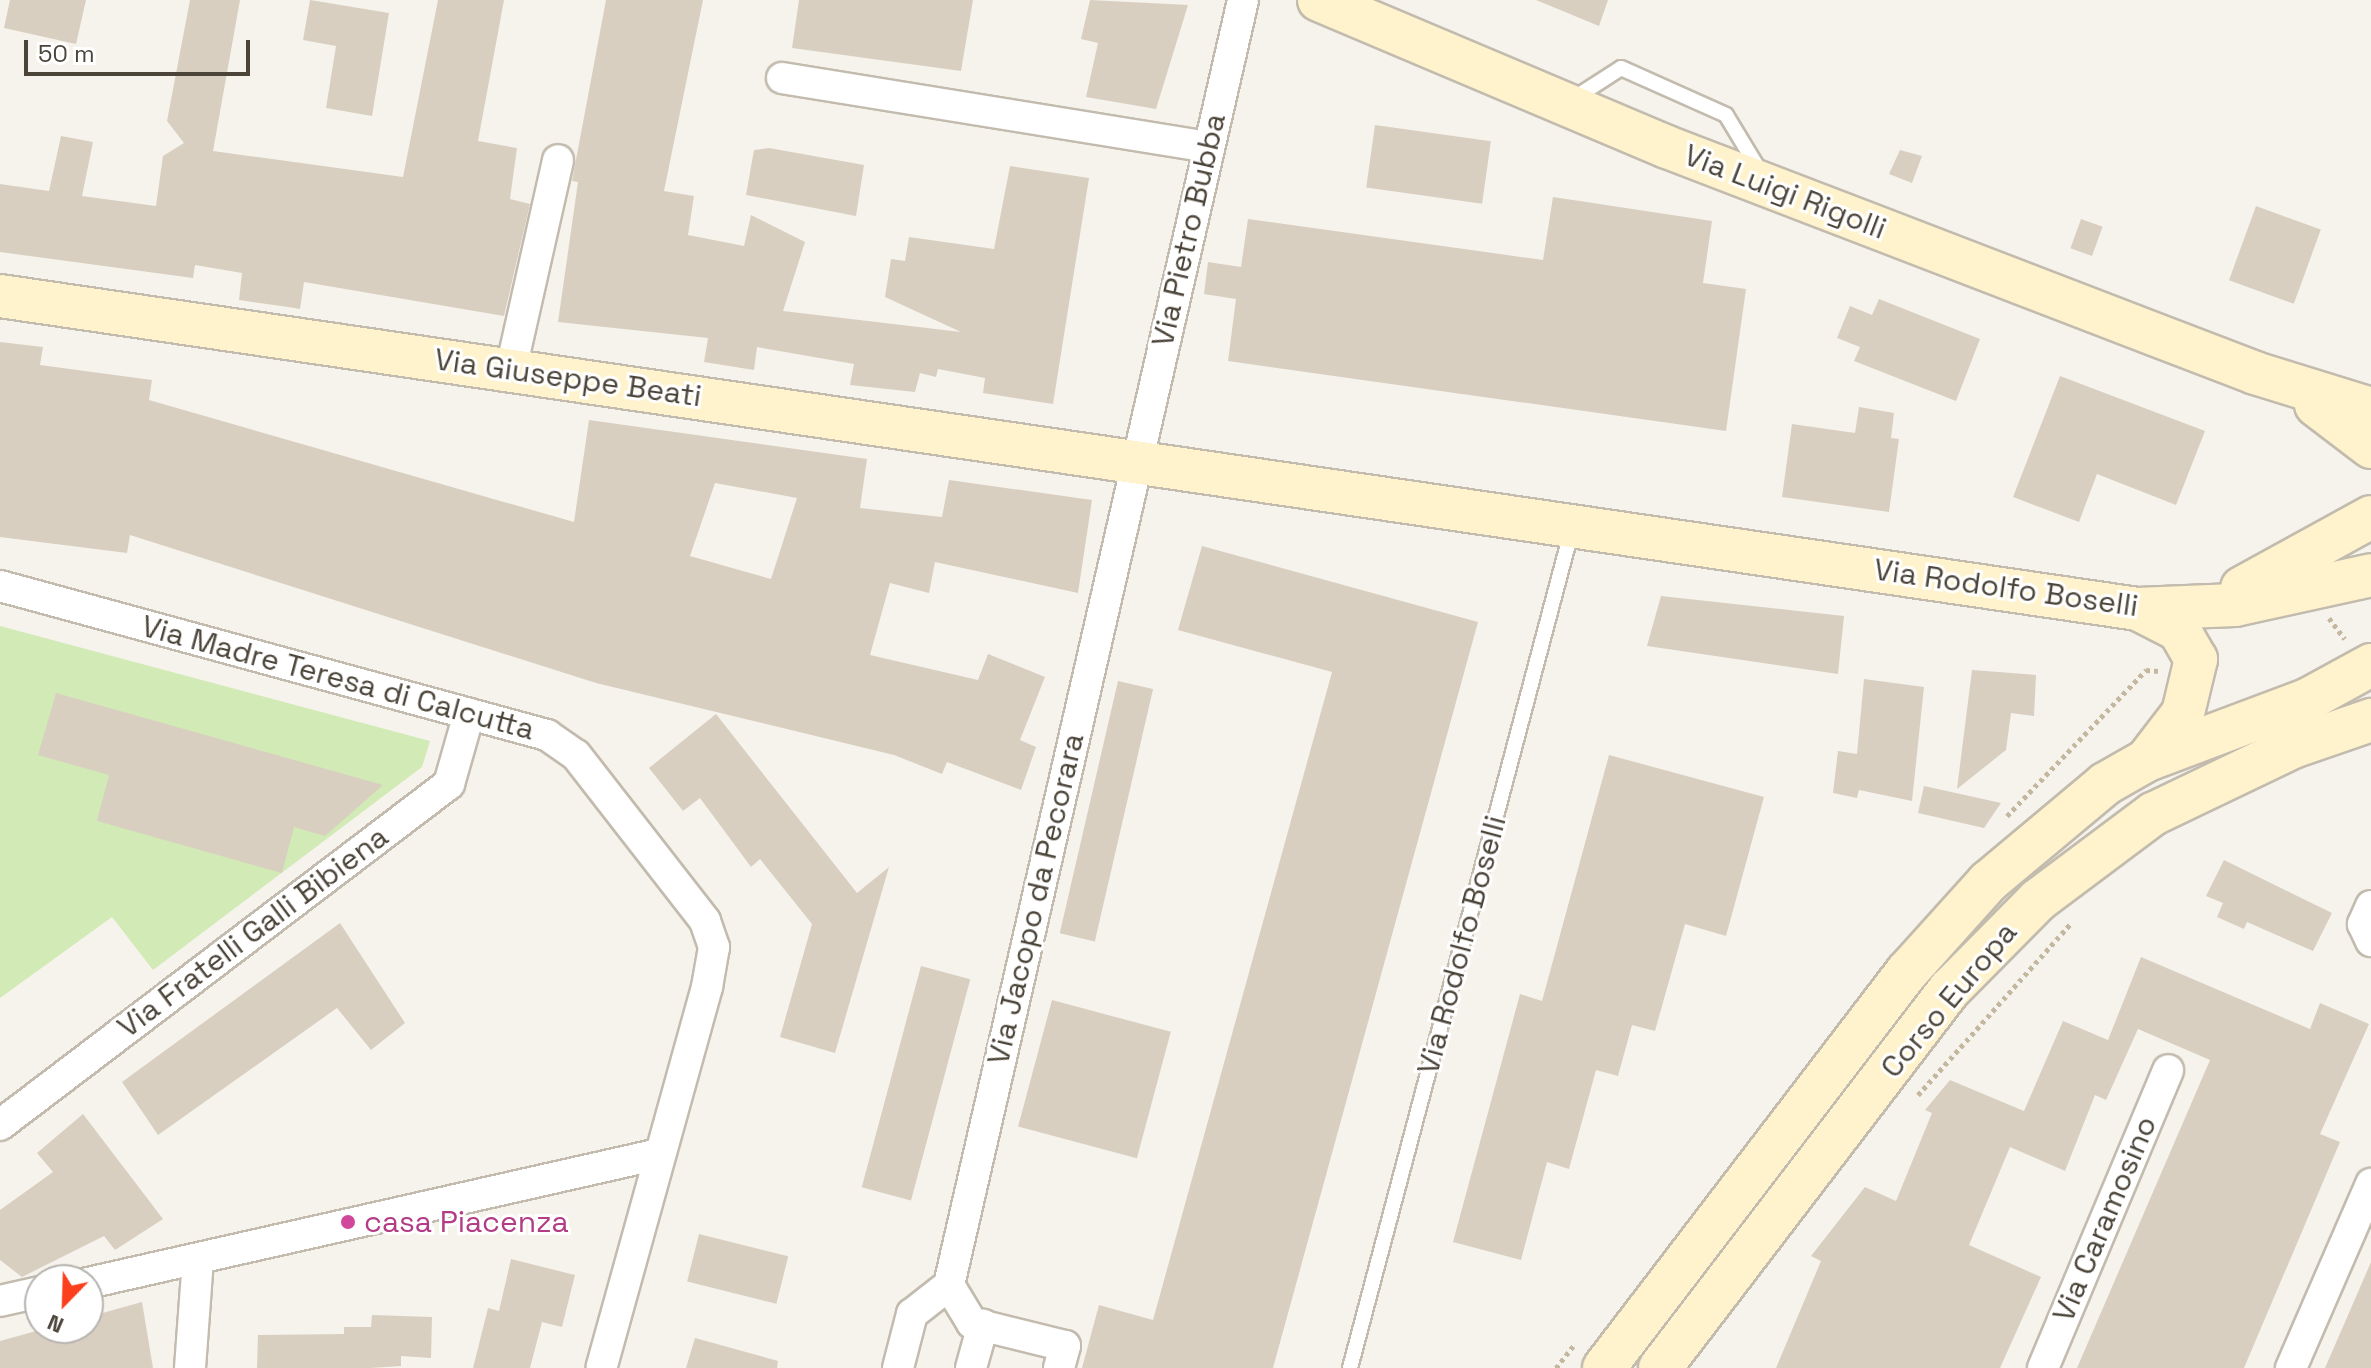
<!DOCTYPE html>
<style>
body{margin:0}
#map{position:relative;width:2371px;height:1368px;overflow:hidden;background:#f6f3ec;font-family:"Space Grotesk",sans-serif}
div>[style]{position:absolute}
.green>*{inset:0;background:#d2eab5}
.building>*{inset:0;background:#d8cfc1;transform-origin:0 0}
.path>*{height:5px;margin-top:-2.5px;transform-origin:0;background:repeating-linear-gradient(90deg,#c4b79f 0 4px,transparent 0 8px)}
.roads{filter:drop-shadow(2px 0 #c2bbae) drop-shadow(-2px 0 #c2bbae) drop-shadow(0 2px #c2bbae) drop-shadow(0 -2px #c2bbae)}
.lane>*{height:14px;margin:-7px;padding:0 7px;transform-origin:7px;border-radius:7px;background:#fff}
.street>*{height:30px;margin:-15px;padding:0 15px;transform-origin:15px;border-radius:15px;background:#fff}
.secondary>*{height:42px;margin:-21px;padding:0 21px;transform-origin:21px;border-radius:21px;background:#fff3cd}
.dots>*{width:22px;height:22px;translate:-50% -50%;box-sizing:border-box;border:4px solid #fff;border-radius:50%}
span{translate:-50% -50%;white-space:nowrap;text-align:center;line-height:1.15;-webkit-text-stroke:6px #fff;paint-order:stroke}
.street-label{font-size:30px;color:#4b4439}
.hotel-label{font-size:30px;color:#b23c85}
.left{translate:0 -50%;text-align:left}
.north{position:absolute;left:24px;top:1264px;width:80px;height:80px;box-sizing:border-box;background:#fff;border:2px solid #b7b4b0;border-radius:50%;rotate:203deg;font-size:22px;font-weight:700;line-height:32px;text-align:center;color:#4b4439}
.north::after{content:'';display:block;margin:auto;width:28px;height:36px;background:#fc3f1d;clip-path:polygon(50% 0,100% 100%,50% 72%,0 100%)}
.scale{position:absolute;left:24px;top:40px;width:226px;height:36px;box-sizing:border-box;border:4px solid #4b4439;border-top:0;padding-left:10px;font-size:24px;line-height:28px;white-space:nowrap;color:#4b4439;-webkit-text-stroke:6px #fff;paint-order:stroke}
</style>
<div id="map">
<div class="green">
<i style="clip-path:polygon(0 626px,430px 741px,422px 767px,153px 970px,112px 917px,0 998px)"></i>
</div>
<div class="building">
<i style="clip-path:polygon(10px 0,86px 0,76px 44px,4px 28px)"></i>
<i style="clip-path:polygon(190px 0,240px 0,213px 151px,403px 177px,438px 0,504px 0,478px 141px,517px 148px,510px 199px,530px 204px,504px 316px,304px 282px,300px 309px,288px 307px,239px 300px,242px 273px,195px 265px,193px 278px,0 252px,0 184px,49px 191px,61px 136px,93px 142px,82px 196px,156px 206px,163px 156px,184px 143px,167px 121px)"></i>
<i style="clip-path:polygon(310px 0,389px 13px,372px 116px,326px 108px,336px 46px,303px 40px)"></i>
<i style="clip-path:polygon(606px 0,703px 0,664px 191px,694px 196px,688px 235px,744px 246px,751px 215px,805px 242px,783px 311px,961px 332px,885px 297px,891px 259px,905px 261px,909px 237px,994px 249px,1010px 166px,1089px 178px,1053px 404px,983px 393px,985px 378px,938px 369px,936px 377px,920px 373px,915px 392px,850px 385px,854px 364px,757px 347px,754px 370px,704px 362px,708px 338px,558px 322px,578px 182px,572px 181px)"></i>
<i style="clip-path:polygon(799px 0,973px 0,961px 71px,792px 48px)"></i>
<i style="clip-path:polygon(1090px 0,1188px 5px,1156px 109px,1086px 97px,1098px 43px,1081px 39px)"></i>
<i style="clip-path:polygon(1536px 0,1608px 0,1599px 26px)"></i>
<i style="left:1375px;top:125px;width:117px;height:63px;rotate:8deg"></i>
<i style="clip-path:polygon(769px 148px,864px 165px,856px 216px,746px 195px,754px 150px)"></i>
<i style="clip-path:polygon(1900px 150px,1922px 156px,1912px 183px,1889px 174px)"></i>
<i style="clip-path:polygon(1553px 197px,1712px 221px,1703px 283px,1746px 289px,1726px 431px,1228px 361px,1236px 299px,1204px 294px,1208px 262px,1241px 267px,1248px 219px,1543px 260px)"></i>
<i style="left:2256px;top:206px;width:69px;height:79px;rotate:20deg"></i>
<i style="left:2081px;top:219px;width:23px;height:31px;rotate:20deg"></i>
<i style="clip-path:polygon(1879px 299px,1980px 339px,1956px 401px,1854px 361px,1860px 347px,1837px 338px,1850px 306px,1872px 315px)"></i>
<i style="clip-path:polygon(evenodd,0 342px,43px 347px,40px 365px,152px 380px,149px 400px,574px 522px,589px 420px,867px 459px,860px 508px,942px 517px,949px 480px,1092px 500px,1078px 593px,935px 562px,929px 593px,890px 583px,870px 655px,978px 680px,988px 654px,1045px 677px,1020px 740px,1036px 747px,1021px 790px,947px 762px,942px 774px,894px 755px,596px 683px,130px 535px,127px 553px,0 537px,0 342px,715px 483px,797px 498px,771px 579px,690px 556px,715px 483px)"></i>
<i style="clip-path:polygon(2060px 376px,2205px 431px,2176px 505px,2097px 474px,2079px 522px,2013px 497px)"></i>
<i style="clip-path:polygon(1859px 407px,1894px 413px,1891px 438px,1899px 439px,1889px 512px,1782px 497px,1792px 424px,1855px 433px)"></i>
<i style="clip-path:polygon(1202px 546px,1478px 622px,1273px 1368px,1082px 1368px,1099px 1305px,1153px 1320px,1332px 672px,1178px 630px)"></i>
<i style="clip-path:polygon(1661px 596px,1844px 616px,1838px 674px,1647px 646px)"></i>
<i style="clip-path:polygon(1972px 670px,2036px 675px,2034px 716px,2011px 713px,2006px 750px,1957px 789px)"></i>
<i style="clip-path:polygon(1864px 679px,1924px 687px,1912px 801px,1859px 790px,1857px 798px,1833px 793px,1838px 751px,1857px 754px)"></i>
<i style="left:1118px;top:681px;width:36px;height:259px;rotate:13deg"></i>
<i style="clip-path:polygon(56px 693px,383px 785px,325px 836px,294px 827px,282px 873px,97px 821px,109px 775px,38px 755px)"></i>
<i style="clip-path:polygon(716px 714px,857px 893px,889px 867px,835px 1053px,780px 1037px,812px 924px,760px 859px,751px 867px,700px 798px,683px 811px,649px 768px)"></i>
<i style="clip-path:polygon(1609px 755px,1764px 797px,1726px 936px,1685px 924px,1655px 1031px,1632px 1025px,1618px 1076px,1596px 1070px,1569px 1169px,1547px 1162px,1521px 1260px,1453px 1242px,1520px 994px,1542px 1001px)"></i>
<i style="clip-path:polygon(1924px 786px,2001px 803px,1984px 828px,1918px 813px)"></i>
<i style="clip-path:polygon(2224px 860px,2332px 913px,2313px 951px,2247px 922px,2244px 929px,2217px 917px,2223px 903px,2206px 896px)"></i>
<i style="clip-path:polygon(340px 923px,405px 1023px,371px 1050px,337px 1008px,158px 1135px,122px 1082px)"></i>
<i style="clip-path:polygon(2141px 957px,2310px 1029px,2320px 1003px,2369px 1024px,2320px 1134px,2340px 1142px,2244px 1368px,2077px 1368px,2210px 1060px,2138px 1029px,2106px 1100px,2095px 1095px,2065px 1171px,2010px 1147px,1969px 1245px,2041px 1277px,2000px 1368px,1776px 1368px,1821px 1261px,1811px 1256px,1865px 1187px,1896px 1201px,1932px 1113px,1925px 1110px,1950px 1080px,2024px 1111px,2063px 1021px,2108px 1040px)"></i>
<i style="left:921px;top:966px;width:51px;height:229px;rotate:15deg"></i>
<i style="left:1052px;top:1000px;width:123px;height:131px;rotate:15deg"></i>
<i style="clip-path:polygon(83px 1114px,163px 1219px,115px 1250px,104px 1236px,22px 1277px,0 1260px,0 1210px,53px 1172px,37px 1153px)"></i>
<i style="left:699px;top:1234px;width:92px;height:49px;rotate:14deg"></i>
<i style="clip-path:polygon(511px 1259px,575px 1275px,562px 1327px,542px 1322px,530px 1368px,473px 1368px,488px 1308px,499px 1311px)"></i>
<i style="clip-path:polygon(2371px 1262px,2371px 1368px,2325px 1368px,2345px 1322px)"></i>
<i style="clip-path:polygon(142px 1302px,153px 1368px,0 1368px,0 1341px,47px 1328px,88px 1328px,88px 1317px)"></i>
<i style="clip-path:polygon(372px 1315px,432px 1317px,431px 1358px,401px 1356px,401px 1366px,370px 1368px,257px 1368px,258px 1335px,344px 1334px,344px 1327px,371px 1327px)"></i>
<i style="clip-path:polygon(695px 1338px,778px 1361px,777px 1368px,686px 1368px)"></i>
</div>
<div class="path">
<i style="left:2329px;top:618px;width:26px;rotate:53deg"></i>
<i style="left:2007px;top:816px;width:202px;rotate:-46.4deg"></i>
<i style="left:2146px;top:670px;width:12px;rotate:5deg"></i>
<i style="left:1918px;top:1095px;width:230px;rotate:-48.3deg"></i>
<i style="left:1556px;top:1368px;width:28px;rotate:-52deg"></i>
</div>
<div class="roads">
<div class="lane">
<i style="left:1573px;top:99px;width:57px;rotate:-32.9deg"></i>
<i style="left:1621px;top:68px;width:115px;rotate:24.1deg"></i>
<i style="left:1726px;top:115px;width:68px;rotate:58.9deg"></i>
<i style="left:1350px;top:1368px;width:868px;rotate:-75.18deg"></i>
</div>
<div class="street">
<i style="left:782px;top:78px;width:431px;rotate:9.2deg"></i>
<i style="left:511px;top:369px;width:214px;rotate:-77.3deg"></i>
<i style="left:0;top:586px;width:567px;rotate:15.24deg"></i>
<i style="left:547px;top:735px;width:35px;rotate:35deg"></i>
<i style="left:576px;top:755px;width:210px;rotate:52.1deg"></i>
<i style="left:705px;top:921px;width:28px;rotate:71deg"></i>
<i style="left:714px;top:947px;width:41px;rotate:99.9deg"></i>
<i style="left:707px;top:987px;width:395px;rotate:105.5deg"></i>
<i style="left:2371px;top:906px;width:20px;rotate:114deg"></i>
<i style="left:2363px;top:924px;width:19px;rotate:65deg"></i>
<i style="left:0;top:1125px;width:564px;rotate:-37.22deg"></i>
<i style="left:449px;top:784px;width:73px;rotate:-74.1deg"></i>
<i style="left:88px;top:1283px;width:585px;rotate:-12.73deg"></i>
<i style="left:0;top:1301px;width:41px;rotate:-12.7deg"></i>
<i style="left:190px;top:1368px;width:108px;rotate:-85.8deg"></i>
<i style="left:898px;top:1368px;width:56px;rotate:-75.5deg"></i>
<i style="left:912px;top:1314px;width:47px;rotate:-38.1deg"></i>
<i style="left:971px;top:1368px;width:45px;rotate:-74.4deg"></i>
<i style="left:1059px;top:1368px;width:23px;rotate:-75deg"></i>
<i style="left:1065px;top:1346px;width:96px;rotate:-166.1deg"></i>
<i style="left:972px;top:1323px;width:44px;rotate:-121.2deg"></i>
<i style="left:949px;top:1285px;width:1318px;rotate:-77.11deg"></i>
<i style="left:2043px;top:1368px;width:323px;rotate:-67.2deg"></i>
<i style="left:2291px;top:1368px;width:201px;rotate:-66.5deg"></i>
</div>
<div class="secondary">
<i style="left:1319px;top:0;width:378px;rotate:22.9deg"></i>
<i style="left:1667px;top:147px;width:630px;rotate:21.02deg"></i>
<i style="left:2255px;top:373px;width:121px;rotate:17.2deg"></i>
<i style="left:0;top:296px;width:2160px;rotate:8.33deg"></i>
<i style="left:2137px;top:609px;width:98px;rotate:-2.3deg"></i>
<i style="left:2235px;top:605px;width:139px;rotate:-12.4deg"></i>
<i style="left:2316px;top:405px;width:69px;rotate:37.4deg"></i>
<i style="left:2242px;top:588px;width:147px;rotate:-28.8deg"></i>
<i style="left:2138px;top:609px;width:46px;rotate:27.1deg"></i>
<i style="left:2179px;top:630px;width:34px;rotate:60deg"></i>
<i style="left:2196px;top:659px;width:56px;rotate:103.5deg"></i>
<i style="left:2183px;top:713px;width:59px;rotate:127.5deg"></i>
<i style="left:1604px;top:1368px;width:499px;rotate:-52.6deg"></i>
<i style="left:1907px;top:972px;width:121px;rotate:-48deg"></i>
<i style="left:1988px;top:882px;width:153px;rotate:-39.9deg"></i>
<i style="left:2105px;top:784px;width:48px;rotate:-29.7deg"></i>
<i style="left:2147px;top:760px;width:173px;rotate:-20.6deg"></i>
<i style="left:2309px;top:699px;width:71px;rotate:-28.7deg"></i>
<i style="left:1660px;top:1368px;width:477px;rotate:-52.6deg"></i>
<i style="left:1950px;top:989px;width:125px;rotate:-45.3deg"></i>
<i style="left:2038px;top:900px;width:144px;rotate:-36.8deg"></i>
<i style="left:2153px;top:814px;width:155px;rotate:-25.6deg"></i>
<i style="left:2293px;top:747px;width:83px;rotate:-19.1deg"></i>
</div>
</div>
<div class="dots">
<i style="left:348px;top:1222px;background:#d1479c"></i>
</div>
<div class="street-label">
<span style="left:1785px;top:192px;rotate:21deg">Via Luigi Rigolli</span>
<span style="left:1189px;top:230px;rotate:-77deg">Via Pietro Bubba</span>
<span style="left:568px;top:378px;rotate:8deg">Via Giuseppe Beati</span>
<span style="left:2006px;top:588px;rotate:8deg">Via Rodolfo Boselli</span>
<span style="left:338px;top:678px;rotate:15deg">Via Madre Teresa di Calcutta</span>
<span style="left:1036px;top:899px;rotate:-77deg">Via Jacopo da Pecorara</span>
<span style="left:253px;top:932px;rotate:-37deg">Via Fratelli Galli Bibiena</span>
<span style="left:1462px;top:945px;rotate:-75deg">Via Rodolfo Boselli</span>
<span style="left:1949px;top:1000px;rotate:-50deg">Corso Europa</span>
<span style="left:2105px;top:1219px;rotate:-67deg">Via Caramosino</span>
</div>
<div class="hotel-label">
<span class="left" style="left:364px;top:1222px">casa Piacenza</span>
</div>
<div class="north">N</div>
<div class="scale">50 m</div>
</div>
